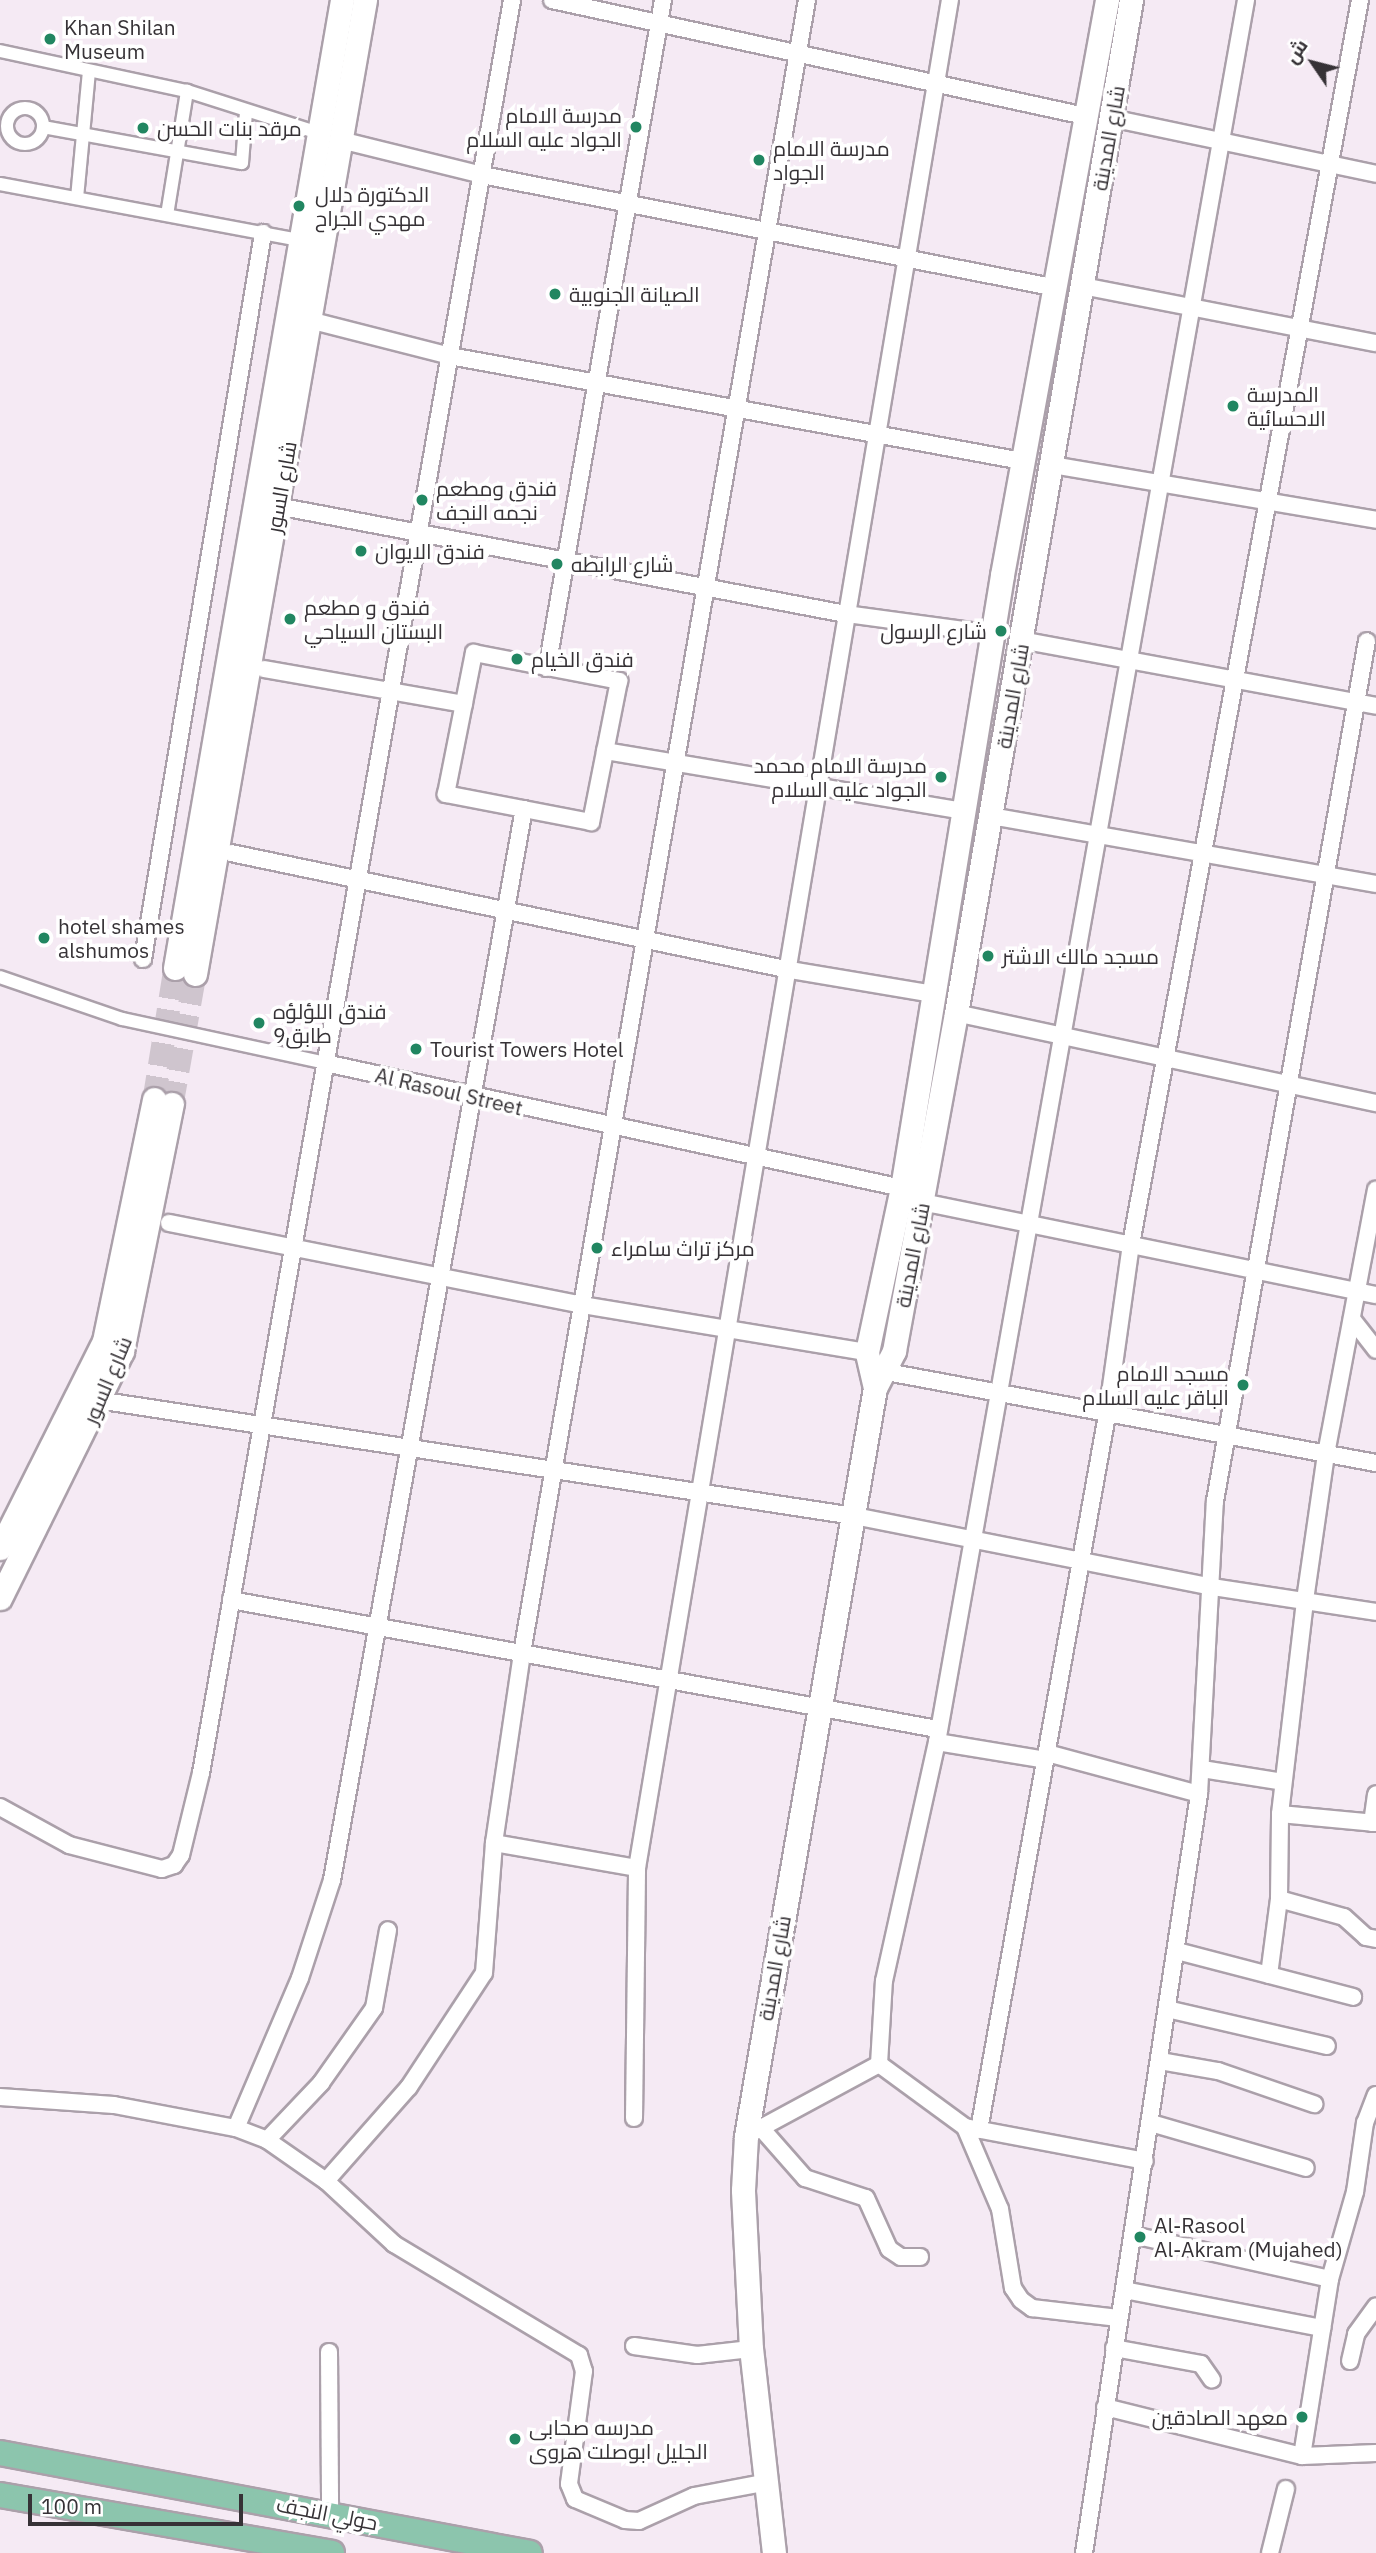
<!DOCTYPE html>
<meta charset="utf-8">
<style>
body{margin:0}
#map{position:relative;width:1376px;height:2553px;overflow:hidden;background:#f5eaf4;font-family:"IBM Plex Sans",Cairo,sans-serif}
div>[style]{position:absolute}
.secondary-tunnel>*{height:23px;margin-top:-11.5px;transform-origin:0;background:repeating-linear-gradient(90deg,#cfc5ce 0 23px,transparent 0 34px)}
.roads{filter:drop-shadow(2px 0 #aba0aa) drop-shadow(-2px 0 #aba0aa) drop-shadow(0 2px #aba0aa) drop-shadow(0 -2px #aba0aa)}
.pedestrian>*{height:12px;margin:-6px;padding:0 6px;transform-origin:6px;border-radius:6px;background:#fff}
.pedestrian>.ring{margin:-6px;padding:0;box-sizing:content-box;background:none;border:12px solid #fff;border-radius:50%}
.minor>*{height:16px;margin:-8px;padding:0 8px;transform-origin:8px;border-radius:8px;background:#fff}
.secondary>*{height:23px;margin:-11.5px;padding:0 11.5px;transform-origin:11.5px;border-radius:11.5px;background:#fff}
.primary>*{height:24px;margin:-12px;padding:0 12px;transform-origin:12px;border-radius:12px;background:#8cc5ad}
.dots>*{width:19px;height:19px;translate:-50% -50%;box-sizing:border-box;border:4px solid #fff;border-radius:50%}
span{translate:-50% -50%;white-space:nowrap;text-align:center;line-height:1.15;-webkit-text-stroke:7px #fff;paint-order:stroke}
.poi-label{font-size:21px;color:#363236}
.left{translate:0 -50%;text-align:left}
.right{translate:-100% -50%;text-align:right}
.street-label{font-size:21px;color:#363236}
.north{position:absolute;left:1278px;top:28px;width:70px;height:70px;-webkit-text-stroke:5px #fff;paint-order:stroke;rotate:305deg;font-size:19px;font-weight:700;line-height:28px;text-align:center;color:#363236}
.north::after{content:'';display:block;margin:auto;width:24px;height:32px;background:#363236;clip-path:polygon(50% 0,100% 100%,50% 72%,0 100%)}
.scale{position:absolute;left:28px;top:2494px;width:215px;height:32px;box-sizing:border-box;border:4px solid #363236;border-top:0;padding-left:9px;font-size:21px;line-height:24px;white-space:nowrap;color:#363236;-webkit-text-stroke:5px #fff;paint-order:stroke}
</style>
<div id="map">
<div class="secondary-tunnel">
<i style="left:154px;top:1099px;width:133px;rotate:-80.9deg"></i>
<i style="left:172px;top:1104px;width:132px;rotate:-80deg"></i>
</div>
<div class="roads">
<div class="pedestrian">
<i style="left:0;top:51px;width:191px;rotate:12.1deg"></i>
<i style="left:187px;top:91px;width:139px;rotate:17.7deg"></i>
<i class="ring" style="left:7px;top:108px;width:24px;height:24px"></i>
<i style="left:43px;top:127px;width:202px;rotate:10.3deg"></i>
<i style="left:242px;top:163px;width:51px;rotate:-85.5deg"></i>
<i style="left:0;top:184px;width:305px;rotate:10.6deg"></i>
<i style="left:77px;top:198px;width:127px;rotate:-84.6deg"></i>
<i style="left:167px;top:215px;width:126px;rotate:-80.8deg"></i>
<i style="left:0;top:977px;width:129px;rotate:19deg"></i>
<i style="left:122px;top:1019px;width:208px;rotate:12.2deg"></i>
</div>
<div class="minor">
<i style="left:552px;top:0;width:545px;rotate:12.28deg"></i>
<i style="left:1111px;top:118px;width:271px;rotate:11.9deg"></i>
<i style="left:340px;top:140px;width:146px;rotate:13.8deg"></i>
<i style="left:482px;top:175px;width:581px;rotate:11.12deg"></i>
<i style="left:1082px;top:286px;width:299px;rotate:11deg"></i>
<i style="left:309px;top:320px;width:146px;rotate:14.3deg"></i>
<i style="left:450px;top:356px;width:582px;rotate:10.4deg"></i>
<i style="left:1052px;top:465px;width:329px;rotate:9.6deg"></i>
<i style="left:277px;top:506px;width:579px;rotate:10.75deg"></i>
<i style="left:846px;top:614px;width:148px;rotate:7.7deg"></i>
<i style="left:1021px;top:640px;width:361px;rotate:10.5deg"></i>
<i style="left:474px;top:653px;width:148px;rotate:10.9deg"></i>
<i style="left:619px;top:681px;width:144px;rotate:101.2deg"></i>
<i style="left:591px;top:822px;width:148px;rotate:-169.1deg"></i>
<i style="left:446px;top:794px;width:144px;rotate:-78.8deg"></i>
<i style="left:547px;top:668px;width:678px;rotate:-80.15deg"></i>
<i style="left:264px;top:669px;width:203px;rotate:9.9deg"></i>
<i style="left:605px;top:751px;width:364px;rotate:9.5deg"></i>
<i style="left:991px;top:816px;width:391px;rotate:10deg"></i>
<i style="left:231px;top:853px;width:571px;rotate:11.82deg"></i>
<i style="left:790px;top:970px;width:145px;rotate:9.5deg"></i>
<i style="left:143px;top:959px;width:736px;rotate:-80.61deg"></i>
<i style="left:956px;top:1013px;width:430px;rotate:12.1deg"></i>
<i style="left:325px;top:1063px;width:590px;rotate:12.22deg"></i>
<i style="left:922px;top:1202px;width:463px;rotate:11.6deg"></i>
<i style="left:169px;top:1223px;width:421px;rotate:11.2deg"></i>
<i style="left:582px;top:1305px;width:289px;rotate:9.4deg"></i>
<i style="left:1352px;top:1319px;width:39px;rotate:52deg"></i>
<i style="left:876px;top:1370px;width:509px;rotate:10.54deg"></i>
<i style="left:91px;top:1399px;width:772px;rotate:8.72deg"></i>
<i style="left:854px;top:1516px;width:366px;rotate:11.2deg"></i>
<i style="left:1213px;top:1587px;width:165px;rotate:8.7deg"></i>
<i style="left:231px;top:1600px;width:718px;rotate:10.35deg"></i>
<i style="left:937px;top:1742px;width:110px;rotate:9.4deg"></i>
<i style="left:1047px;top:1753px;width:157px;rotate:15.1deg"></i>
<i style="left:1202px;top:1769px;width:82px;rotate:9.1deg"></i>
<i style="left:0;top:1807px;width:79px;rotate:28.8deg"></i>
<i style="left:69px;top:1845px;width:96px;rotate:14.5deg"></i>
<i style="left:162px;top:1869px;width:13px;rotate:-18deg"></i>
<i style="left:174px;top:1865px;width:12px;rotate:-55deg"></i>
<i style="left:181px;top:1855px;width:84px;rotate:-76.3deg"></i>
<i style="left:201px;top:1773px;width:1800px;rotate:-80.05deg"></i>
<i style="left:1280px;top:1814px;width:96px;rotate:5.4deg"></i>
<i style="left:1372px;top:1823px;width:29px;rotate:-82deg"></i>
<i style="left:494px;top:1843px;width:145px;rotate:9.9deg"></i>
<i style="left:1279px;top:1899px;width:67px;rotate:15.5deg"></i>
<i style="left:1344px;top:1917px;width:30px;rotate:42deg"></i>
<i style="left:1366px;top:1937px;width:10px;rotate:11deg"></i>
<i style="left:1177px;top:1951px;width:182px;rotate:14.6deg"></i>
<i style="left:1269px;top:1975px;width:77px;rotate:-82.5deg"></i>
<i style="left:1279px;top:1899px;width:85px;rotate:-89.3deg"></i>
<i style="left:1280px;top:1814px;width:215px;rotate:-83.3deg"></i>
<i style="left:1305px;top:1600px;width:148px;rotate:-81.8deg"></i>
<i style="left:1326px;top:1454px;width:269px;rotate:-79.3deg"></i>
<i style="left:1167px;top:2009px;width:164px;rotate:13deg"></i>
<i style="left:1160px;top:2061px;width:59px;rotate:9.8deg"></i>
<i style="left:1218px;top:2071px;width:102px;rotate:19deg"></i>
<i style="left:879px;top:2064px;width:107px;rotate:36.2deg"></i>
<i style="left:965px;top:2127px;width:183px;rotate:10.7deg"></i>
<i style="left:0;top:2097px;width:114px;rotate:4deg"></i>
<i style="left:114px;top:2105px;width:124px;rotate:10.7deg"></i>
<i style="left:236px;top:2128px;width:33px;rotate:21deg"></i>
<i style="left:267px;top:2140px;width:72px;rotate:34.8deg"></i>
<i style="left:326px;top:2181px;width:93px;rotate:42.8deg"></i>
<i style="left:394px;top:2244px;width:216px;rotate:31deg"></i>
<i style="left:579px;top:2355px;width:17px;rotate:73deg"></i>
<i style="left:584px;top:2371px;width:114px;rotate:97.6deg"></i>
<i style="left:569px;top:2484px;width:16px;rotate:68deg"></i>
<i style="left:575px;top:2499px;width:54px;rotate:22.8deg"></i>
<i style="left:625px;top:2520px;width:14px;rotate:4deg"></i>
<i style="left:639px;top:2521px;width:60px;rotate:-24.4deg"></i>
<i style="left:694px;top:2496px;width:75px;rotate:-10.7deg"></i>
<i style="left:634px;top:2118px;width:250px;rotate:-89.3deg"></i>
<i style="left:637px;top:1868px;width:1894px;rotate:-80.49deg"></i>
<i style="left:1151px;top:2123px;width:161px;rotate:16.2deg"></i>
<i style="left:965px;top:2127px;width:89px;rotate:66.9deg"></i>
<i style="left:1000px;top:2209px;width:80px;rotate:80.7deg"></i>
<i style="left:1013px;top:2288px;width:14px;rotate:56deg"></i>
<i style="left:1021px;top:2300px;width:14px;rotate:36deg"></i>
<i style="left:1032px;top:2308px;width:87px;rotate:6.6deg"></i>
<i style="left:236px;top:2128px;width:163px;rotate:-66.9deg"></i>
<i style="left:300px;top:1978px;width:103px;rotate:-71.9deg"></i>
<i style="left:332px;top:1880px;width:1088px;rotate:-79.84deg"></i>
<i style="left:761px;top:2128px;width:67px;rotate:48.7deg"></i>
<i style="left:805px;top:2178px;width:64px;rotate:18.2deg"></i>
<i style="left:866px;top:2198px;width:56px;rotate:65.7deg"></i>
<i style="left:889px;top:2249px;width:14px;rotate:34deg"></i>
<i style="left:901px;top:2257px;width:19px"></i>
<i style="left:979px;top:2130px;width:726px;rotate:-79.85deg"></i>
<i style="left:1107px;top:1415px;width:173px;rotate:-82deg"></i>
<i style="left:1131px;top:1244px;width:1265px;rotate:-79.57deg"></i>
<i style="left:746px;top:2136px;width:151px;rotate:-28.4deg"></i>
<i style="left:879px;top:2064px;width:83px;rotate:-86.6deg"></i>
<i style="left:884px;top:1981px;width:245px;rotate:-77.5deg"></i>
<i style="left:937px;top:1742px;width:1769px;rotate:-79.94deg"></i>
<i style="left:267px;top:2140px;width:79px;rotate:-46.5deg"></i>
<i style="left:321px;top:2083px;width:92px;rotate:-54.8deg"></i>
<i style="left:374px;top:2008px;width:79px;rotate:-79.8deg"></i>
<i style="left:326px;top:2181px;width:125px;rotate:-48.6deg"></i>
<i style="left:409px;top:2087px;width:136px;rotate:-56.7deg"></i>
<i style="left:484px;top:1973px;width:130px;rotate:-85.6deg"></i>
<i style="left:494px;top:1843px;width:192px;rotate:-81.6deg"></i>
<i style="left:522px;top:1653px;width:1677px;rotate:-80.22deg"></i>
<i style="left:1133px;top:2235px;width:202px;rotate:12.6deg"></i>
<i style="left:1124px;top:2290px;width:202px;rotate:10.9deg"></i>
<i style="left:634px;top:2346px;width:64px;rotate:8.1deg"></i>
<i style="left:697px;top:2355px;width:54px;rotate:-6.3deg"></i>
<i style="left:1114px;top:2348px;width:88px;rotate:10.4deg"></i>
<i style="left:1201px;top:2364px;width:19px;rotate:55deg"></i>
<i style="left:329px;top:2352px;width:162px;rotate:89.6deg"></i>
<i style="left:1350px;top:2361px;width:28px;rotate:-77deg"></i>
<i style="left:1356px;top:2334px;width:34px;rotate:-54deg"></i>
<i style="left:1105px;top:2407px;width:203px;rotate:14deg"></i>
<i style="left:1302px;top:2456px;width:74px;rotate:-2.3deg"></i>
<i style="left:1302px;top:2456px;width:179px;rotate:-81deg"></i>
<i style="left:1330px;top:2279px;width:91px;rotate:-74deg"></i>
<i style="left:1355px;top:2192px;width:70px;rotate:-81.8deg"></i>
<i style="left:1365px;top:2123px;width:30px;rotate:-69deg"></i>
<i style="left:1084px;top:2553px;width:768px;rotate:-81.38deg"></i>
<i style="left:1199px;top:1794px;width:293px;rotate:-86.9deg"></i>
<i style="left:1215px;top:1501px;width:873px;rotate:-79.98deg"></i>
<i style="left:1270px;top:2553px;width:66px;rotate:-76deg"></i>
</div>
<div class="secondary">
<i style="left:175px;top:968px;width:982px;rotate:-80.21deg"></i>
<i style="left:195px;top:974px;width:989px;rotate:-80.1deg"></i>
<i style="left:875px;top:1388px;width:37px;rotate:-103deg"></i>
<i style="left:867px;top:1352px;width:168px;rotate:-78deg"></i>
<i style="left:902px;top:1188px;width:621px;rotate:-80.73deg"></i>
<i style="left:1002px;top:575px;width:585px;rotate:-79.65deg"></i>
<i style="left:0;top:1548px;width:232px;rotate:-63.3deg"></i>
<i style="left:104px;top:1341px;width:247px;rotate:-78.3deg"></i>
<i style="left:0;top:1598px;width:275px;rotate:-63.7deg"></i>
<i style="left:122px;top:1351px;width:252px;rotate:-78.6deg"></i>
<i style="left:774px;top:2553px;width:205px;rotate:-96.4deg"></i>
<i style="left:751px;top:2349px;width:159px;rotate:-92.9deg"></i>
<i style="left:743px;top:2190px;width:54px;rotate:-86.8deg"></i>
<i style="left:746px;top:2136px;width:759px;rotate:-80.22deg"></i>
<i style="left:875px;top:1388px;width:42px;rotate:-62.8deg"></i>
<i style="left:894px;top:1351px;width:344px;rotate:-79.6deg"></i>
<i style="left:956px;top:1013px;width:1028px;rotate:-80.2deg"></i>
</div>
<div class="primary">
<i style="left:0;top:2453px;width:539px;rotate:10.68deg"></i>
<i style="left:0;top:2495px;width:337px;rotate:9.9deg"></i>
</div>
</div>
<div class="dots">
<i style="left:50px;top:39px;background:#218661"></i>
<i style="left:636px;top:127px;background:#218661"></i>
<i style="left:143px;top:128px;background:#218661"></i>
<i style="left:759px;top:160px;background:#218661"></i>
<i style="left:299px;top:206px;background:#218661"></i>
<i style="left:555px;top:294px;background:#218661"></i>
<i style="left:1233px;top:406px;background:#218661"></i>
<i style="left:422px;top:500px;background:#218661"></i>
<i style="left:361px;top:551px;background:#218661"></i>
<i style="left:557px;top:564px;background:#218661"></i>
<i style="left:290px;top:619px;background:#218661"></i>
<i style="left:1001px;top:631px;background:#218661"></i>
<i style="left:517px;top:659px;background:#218661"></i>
<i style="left:941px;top:777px;background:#218661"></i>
<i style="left:44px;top:938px;background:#218661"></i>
<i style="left:988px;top:956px;background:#218661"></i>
<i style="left:259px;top:1023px;background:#218661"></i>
<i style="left:416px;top:1049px;background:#218661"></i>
<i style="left:597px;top:1248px;background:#218661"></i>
<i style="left:1243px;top:1385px;background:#218661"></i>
<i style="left:1140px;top:2237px;background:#218661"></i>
<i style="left:1302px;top:2417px;background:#218661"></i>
<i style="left:515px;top:2439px;background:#218661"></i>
</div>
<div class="poi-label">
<span class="left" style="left:64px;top:39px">Khan Shilan<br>Museum</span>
<span class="right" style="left:622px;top:127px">مدرسة الامام<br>الجواد عليه السلام</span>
<span class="left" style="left:157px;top:128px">مرقد بنات الحسن</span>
<span class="left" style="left:773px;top:160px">مدرسة الامام<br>الجواد</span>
<span class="left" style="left:315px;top:206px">الدكتورة دلال<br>مهدي الجراح</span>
<span class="left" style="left:569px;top:294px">الصيانة الجنوبية</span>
<span class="left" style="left:1247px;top:406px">المدرسة<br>الاحسائية</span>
<span class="left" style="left:436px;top:500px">فندق ومطعم<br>نجمه النجف</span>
<span class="left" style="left:375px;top:551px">فندق الايوان</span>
<span class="left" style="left:571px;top:564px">شارع الرابطه</span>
<span class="left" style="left:304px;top:619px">فندق و مطعم<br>البستان السياحي</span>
<span class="right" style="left:987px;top:631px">شارع الرسول</span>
<span class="left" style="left:531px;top:659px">فندق الخيام</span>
<span class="right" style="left:927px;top:777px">مدرسة الامام محمد<br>الجواد عليه السلام</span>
<span class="left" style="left:58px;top:938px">hotel shames<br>alshumos</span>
<span class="left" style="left:1002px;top:956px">مسجد مالك الاشتر</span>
<span class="left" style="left:273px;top:1023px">فندق اللؤلؤه<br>9طابق</span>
<span class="left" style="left:430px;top:1049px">Tourist Towers Hotel</span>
<span class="left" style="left:611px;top:1248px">مركز تراث سامراء</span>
<span class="right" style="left:1229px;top:1385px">مسجد الامام<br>الباقر عليه السلام</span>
<span class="left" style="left:1154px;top:2237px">Al-Rasool<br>Al-Akram (Mujahed)</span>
<span class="right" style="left:1288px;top:2417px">معهد الصادقين</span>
<span class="left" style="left:529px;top:2439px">مدرسه صحابی<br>الجلیل ابوصلت هروی</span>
</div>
<div class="street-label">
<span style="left:1108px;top:138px;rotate:-80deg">شارع المدينة</span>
<span style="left:281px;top:487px;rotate:-80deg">شارع السور</span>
<span style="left:1012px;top:696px;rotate:-80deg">شارع المدينة</span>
<span style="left:449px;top:1091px;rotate:13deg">Al Rasoul Street</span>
<span style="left:912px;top:1255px;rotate:-79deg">شارع المدينة</span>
<span style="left:107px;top:1380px;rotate:-67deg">شارع السور</span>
<span style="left:774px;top:1968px;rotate:-80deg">شارع المدينة</span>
<span style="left:327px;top:2513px;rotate:11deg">حولي النجف</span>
</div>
<div class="north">ش</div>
<div class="scale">100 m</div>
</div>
